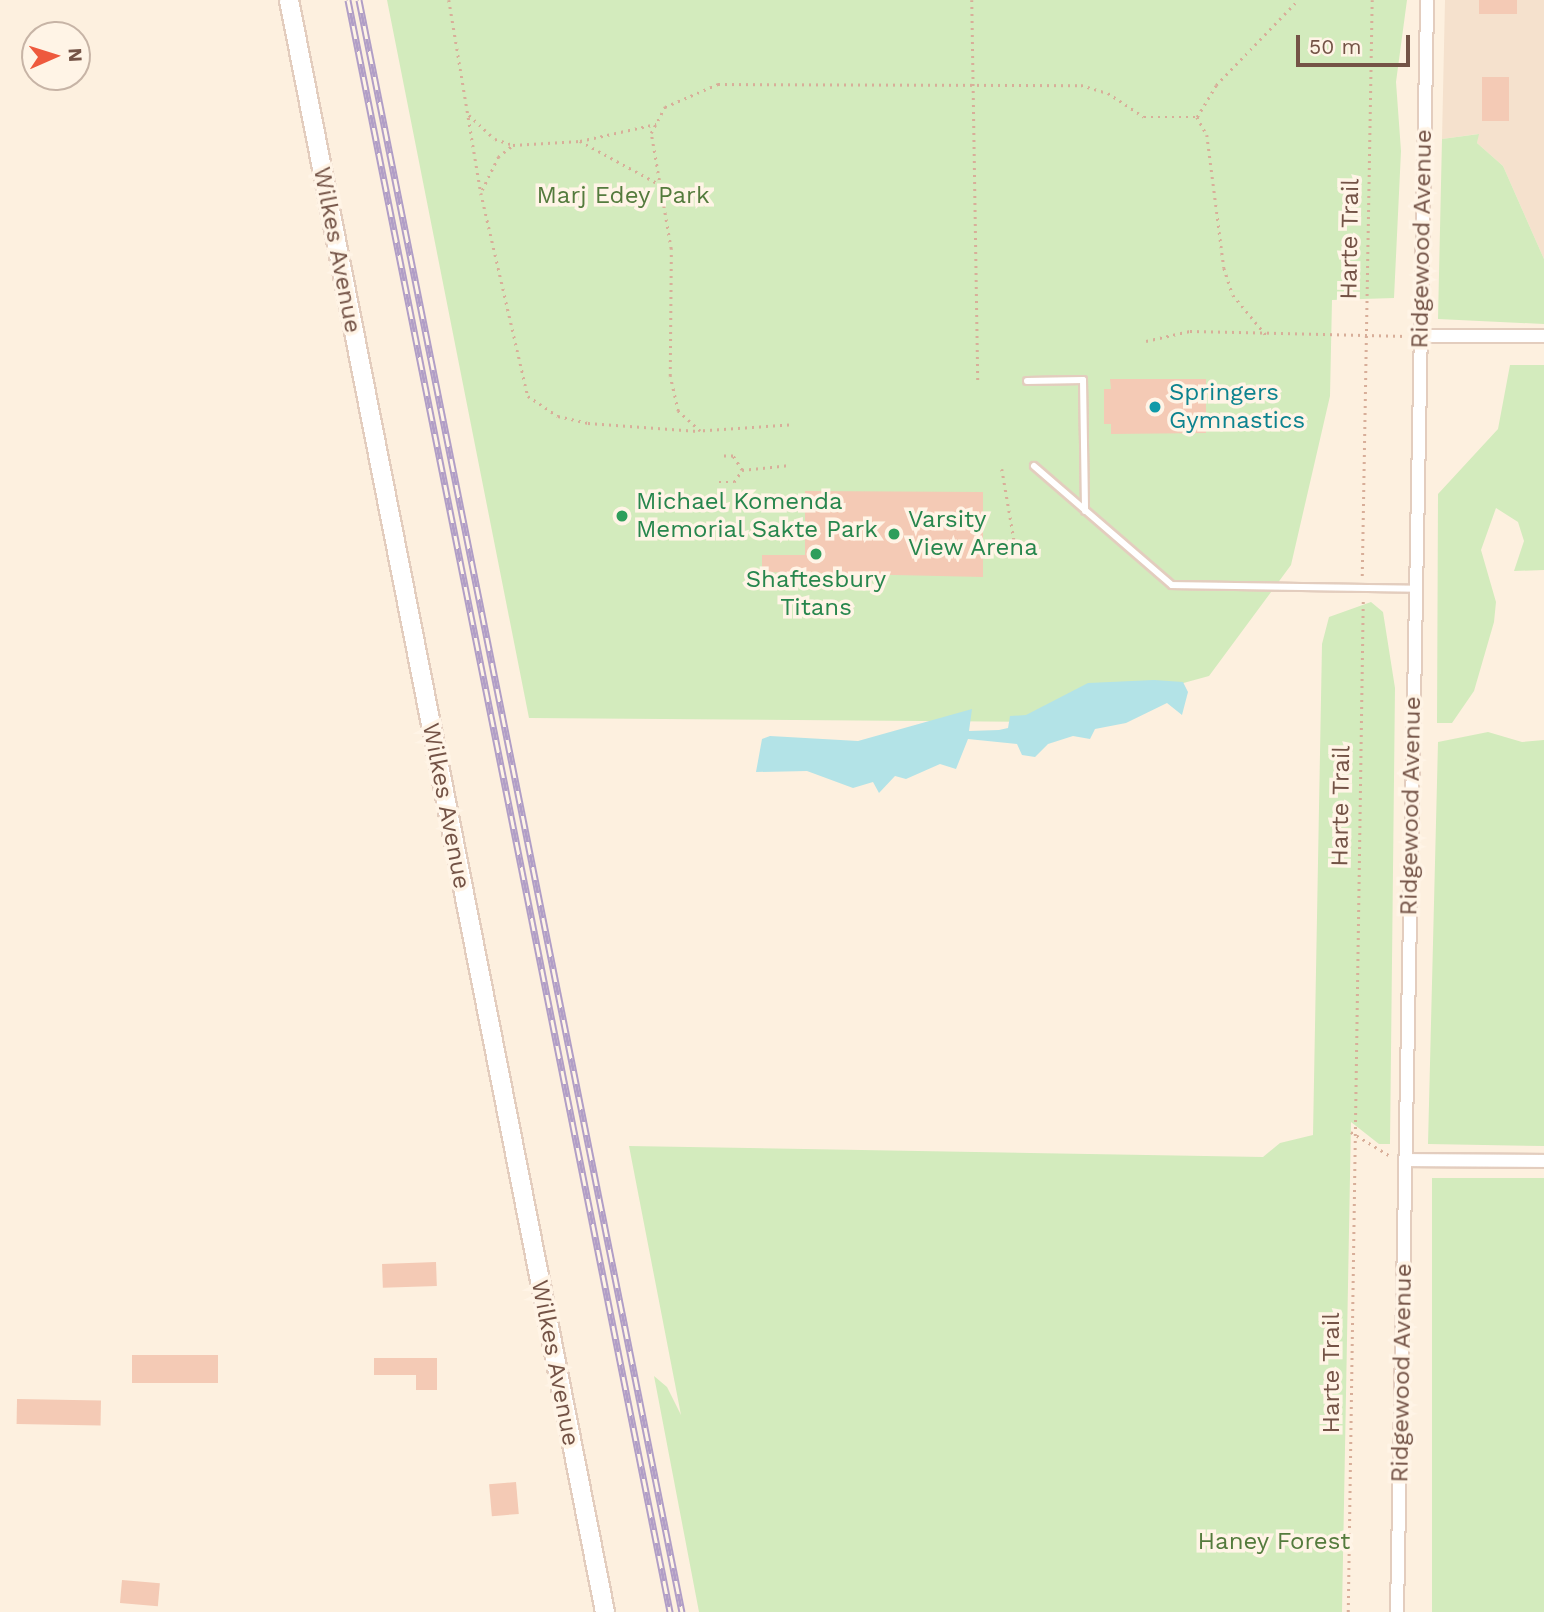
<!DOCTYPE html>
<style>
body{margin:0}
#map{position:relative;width:1544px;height:1612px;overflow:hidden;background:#fdf0df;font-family:"Work Sans",sans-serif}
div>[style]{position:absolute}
.residential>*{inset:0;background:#f5e1cd}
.green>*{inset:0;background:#d3ebbd;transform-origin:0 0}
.water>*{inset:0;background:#b3e3e7}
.building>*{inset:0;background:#f4cab5;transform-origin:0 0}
.path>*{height:2.5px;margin-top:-1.25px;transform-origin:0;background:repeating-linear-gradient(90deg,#d8ae99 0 2px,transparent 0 7px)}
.roads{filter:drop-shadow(2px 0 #e3cdbe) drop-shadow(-2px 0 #e3cdbe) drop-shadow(0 2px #e3cdbe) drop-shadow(0 -2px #e3cdbe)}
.lane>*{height:6px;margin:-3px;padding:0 3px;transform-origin:3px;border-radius:3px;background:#fff}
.street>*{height:12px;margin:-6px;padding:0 6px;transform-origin:6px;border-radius:6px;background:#fff}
.secondary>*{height:18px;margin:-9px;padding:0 9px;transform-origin:9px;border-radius:9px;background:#fff}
.rail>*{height:7px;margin-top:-3.5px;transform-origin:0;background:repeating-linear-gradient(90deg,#fff4e6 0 13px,#b19ec6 0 26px);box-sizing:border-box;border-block:2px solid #b19ec6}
.dots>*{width:19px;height:19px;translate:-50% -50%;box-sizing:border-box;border:4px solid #fff4e6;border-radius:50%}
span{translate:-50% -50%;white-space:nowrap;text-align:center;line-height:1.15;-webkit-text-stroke:7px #fff4e6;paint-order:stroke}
.park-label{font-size:24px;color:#547b3d}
.street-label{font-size:24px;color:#745346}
.culture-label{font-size:24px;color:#0d838f}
.left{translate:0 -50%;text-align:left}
.leisure-label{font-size:24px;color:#27864d}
.north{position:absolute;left:21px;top:21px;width:70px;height:70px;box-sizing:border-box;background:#fff4e6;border:2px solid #c7b4a6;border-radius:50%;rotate:87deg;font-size:19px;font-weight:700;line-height:28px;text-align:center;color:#745346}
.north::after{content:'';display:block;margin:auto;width:24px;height:32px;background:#ee593d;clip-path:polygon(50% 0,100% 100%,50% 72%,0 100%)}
.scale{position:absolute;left:1296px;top:35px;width:114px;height:32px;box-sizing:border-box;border:4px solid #745346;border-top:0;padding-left:9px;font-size:21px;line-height:24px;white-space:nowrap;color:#745346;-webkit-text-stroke:5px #fff4e6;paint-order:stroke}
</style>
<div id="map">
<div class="residential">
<i style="clip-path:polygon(1445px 0,1544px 0,1544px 259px,1503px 166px,1477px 143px,1478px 134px,1442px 139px)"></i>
</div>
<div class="green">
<i style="clip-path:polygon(387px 0,1407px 0,1396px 82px,1401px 151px,1394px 298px,1332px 300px,1330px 396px,1291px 565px,1209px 676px,1041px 722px,529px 718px)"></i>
<i style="clip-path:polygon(1479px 134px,1477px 143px,1503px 166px,1544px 259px,1544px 324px,1438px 319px,1442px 139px)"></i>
<i style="clip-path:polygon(1510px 365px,1544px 365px,1544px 570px,1514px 571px,1524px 541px,1518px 522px,1496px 508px,1481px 550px,1496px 602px,1494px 622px,1474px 691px,1452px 723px,1437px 723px,1438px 494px,1498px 429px)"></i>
<i style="clip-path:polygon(1371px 602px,1383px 612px,1395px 688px,1390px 1144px,1379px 1144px,1351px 1122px,1342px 1612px,699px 1612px,654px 1376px,667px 1387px,681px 1415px,629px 1146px,1263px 1157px,1280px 1143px,1313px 1135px,1322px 644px,1329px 617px)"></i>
<i style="clip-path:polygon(1488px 732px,1522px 742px,1544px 740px,1544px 1146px,1428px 1144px,1438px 742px)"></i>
<i style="left:1544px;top:1178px;width:434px;height:112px;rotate:90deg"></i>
</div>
<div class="water">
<i style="clip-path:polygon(1154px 680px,1183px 682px,1188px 692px,1182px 715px,1167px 703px,1126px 723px,1095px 729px,1090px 739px,1073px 736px,1048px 744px,1035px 757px,1022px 755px,1017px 744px,968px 739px,956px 769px,940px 764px,906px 779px,895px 776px,879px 793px,873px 782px,853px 788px,807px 771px,756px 772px,762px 739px,770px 736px,858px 741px,972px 709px,969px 731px,999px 730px,1008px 728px,1010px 716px,1026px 715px,1088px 683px)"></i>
</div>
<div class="building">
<i style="left:1479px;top:0;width:38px;height:14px"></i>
<i style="left:1482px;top:77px;width:27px;height:44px"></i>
<i style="clip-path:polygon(1110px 379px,1206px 379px,1206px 433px,1111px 434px,1111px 424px,1104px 424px,1104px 389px,1111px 389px)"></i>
<i style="clip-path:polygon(805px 491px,983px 492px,983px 577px,762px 572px,762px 555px,805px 555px)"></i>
<i style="left:436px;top:1262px;width:24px;height:54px;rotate:88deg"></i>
<i style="left:218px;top:1355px;width:28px;height:86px;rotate:90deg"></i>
<i style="clip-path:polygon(374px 1358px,437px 1358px,437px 1390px,416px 1390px,416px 1375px,374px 1375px)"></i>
<i style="left:17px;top:1399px;width:84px;height:25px;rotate:1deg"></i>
<i style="left:516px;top:1482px;width:32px;height:27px;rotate:85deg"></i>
<i style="left:122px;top:1580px;width:38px;height:23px;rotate:5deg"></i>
</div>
<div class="path">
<i style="left:449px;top:0;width:196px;rotate:80.6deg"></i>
<i style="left:481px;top:193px;width:208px;rotate:77deg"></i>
<i style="left:528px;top:396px;width:36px;rotate:34deg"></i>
<i style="left:558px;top:416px;width:31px;rotate:13deg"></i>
<i style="left:588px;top:423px;width:110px;rotate:4.2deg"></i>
<i style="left:972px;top:0;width:380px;rotate:89.1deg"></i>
<i style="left:469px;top:115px;width:35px;rotate:43deg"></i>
<i style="left:495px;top:139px;width:19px;rotate:18deg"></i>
<i style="left:513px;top:145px;width:67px;rotate:-3.4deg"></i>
<i style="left:580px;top:141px;width:78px;rotate:-12.6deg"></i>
<i style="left:1197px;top:117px;width:21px;rotate:61deg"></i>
<i style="left:1207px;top:135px;width:134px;rotate:82.7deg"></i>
<i style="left:1224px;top:268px;width:28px;rotate:72deg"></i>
<i style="left:1233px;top:295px;width:52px;rotate:50.5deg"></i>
<i style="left:1197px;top:117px;width:37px;rotate:-59deg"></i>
<i style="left:1216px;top:85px;width:118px;rotate:-46deg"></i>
<i style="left:580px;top:141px;width:88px;rotate:28.6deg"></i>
<i style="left:482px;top:190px;width:37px;rotate:-64deg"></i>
<i style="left:498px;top:157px;width:19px;rotate:-39deg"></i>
<i style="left:1146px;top:341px;width:45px;rotate:-12.8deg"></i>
<i style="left:1190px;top:331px;width:217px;rotate:1.3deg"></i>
<i style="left:789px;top:425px;width:89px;rotate:176.1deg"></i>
<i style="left:700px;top:431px;width:30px;rotate:-138deg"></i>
<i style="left:678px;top:411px;width:36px;rotate:-103deg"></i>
<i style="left:670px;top:376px;width:127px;rotate:-89.5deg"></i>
<i style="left:671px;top:249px;width:118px;rotate:-99.8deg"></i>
<i style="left:651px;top:133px;width:30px;rotate:-62deg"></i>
<i style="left:665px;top:107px;width:58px;rotate:-23.5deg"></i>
<i style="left:718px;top:84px;width:363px;rotate:0.2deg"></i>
<i style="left:1081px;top:85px;width:28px;rotate:17deg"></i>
<i style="left:1108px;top:93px;width:43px;rotate:33.7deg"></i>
<i style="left:1144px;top:117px;width:53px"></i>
<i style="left:1002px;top:469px;width:83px;rotate:80.3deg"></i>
<i style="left:742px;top:470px;width:48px;rotate:-5.9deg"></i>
<i style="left:719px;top:482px;width:15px"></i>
<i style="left:734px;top:482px;width:14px;rotate:-56deg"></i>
<i style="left:742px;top:470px;width:17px;rotate:-123deg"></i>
<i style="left:733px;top:456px;width:13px;rotate:180deg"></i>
<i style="left:1362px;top:576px;width:576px;rotate:-89.01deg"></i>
<i style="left:1351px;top:1132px;width:48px;rotate:31.4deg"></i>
<i style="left:1348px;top:1612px;width:1015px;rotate:-89.15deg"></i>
</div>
<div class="roads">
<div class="lane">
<i style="left:1027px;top:381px;width:56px;rotate:-1deg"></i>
<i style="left:1083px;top:380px;width:131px;rotate:89.1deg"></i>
<i style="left:1034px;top:466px;width:182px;rotate:40.8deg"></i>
<i style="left:1172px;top:585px;width:242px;rotate:0.9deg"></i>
</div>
<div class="street">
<i style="left:1421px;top:336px;width:123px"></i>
<i style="left:1406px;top:1160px;width:138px;rotate:0.4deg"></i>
<i style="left:1397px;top:1612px;width:1612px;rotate:-88.93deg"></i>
</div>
<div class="secondary">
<i style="left:289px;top:0;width:1643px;rotate:78.91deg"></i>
</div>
</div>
<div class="rail">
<i style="left:348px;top:0;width:1644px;rotate:78.7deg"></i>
<i style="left:359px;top:0;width:1644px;rotate:78.67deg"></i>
</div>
<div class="dots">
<i style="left:1155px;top:407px;background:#0f9aa8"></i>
<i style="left:622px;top:516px;background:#2e9e5b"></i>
<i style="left:894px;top:534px;background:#2e9e5b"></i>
<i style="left:816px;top:554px;background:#2e9e5b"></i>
</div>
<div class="park-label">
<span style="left:623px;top:196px">Marj Edey Park</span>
<span style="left:1274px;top:1542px">Haney Forest</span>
</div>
<div class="street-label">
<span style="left:1350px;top:239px;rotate:-89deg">Harte Trail</span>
<span style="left:1422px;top:239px;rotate:-89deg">Ridgewood Avenue</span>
<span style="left:337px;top:250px;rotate:79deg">Wilkes Avenue</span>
<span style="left:446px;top:806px;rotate:79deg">Wilkes Avenue</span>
<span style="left:1341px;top:806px;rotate:-89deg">Harte Trail</span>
<span style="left:1411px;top:806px;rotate:-89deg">Ridgewood Avenue</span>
<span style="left:555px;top:1363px;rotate:79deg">Wilkes Avenue</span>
<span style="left:1332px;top:1373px;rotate:-90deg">Harte Trail</span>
<span style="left:1402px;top:1373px;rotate:-89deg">Ridgewood Avenue</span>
</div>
<div class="culture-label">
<span class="left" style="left:1169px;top:407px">Springers<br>Gymnastics</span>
</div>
<div class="leisure-label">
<span class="left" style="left:636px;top:516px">Michael Komenda<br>Memorial Sakte Park</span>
<span class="left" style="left:908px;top:534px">Varsity<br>View Arena</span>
<span style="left:816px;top:594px">Shaftesbury<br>Titans</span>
</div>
<div class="north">N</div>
<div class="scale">50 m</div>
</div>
